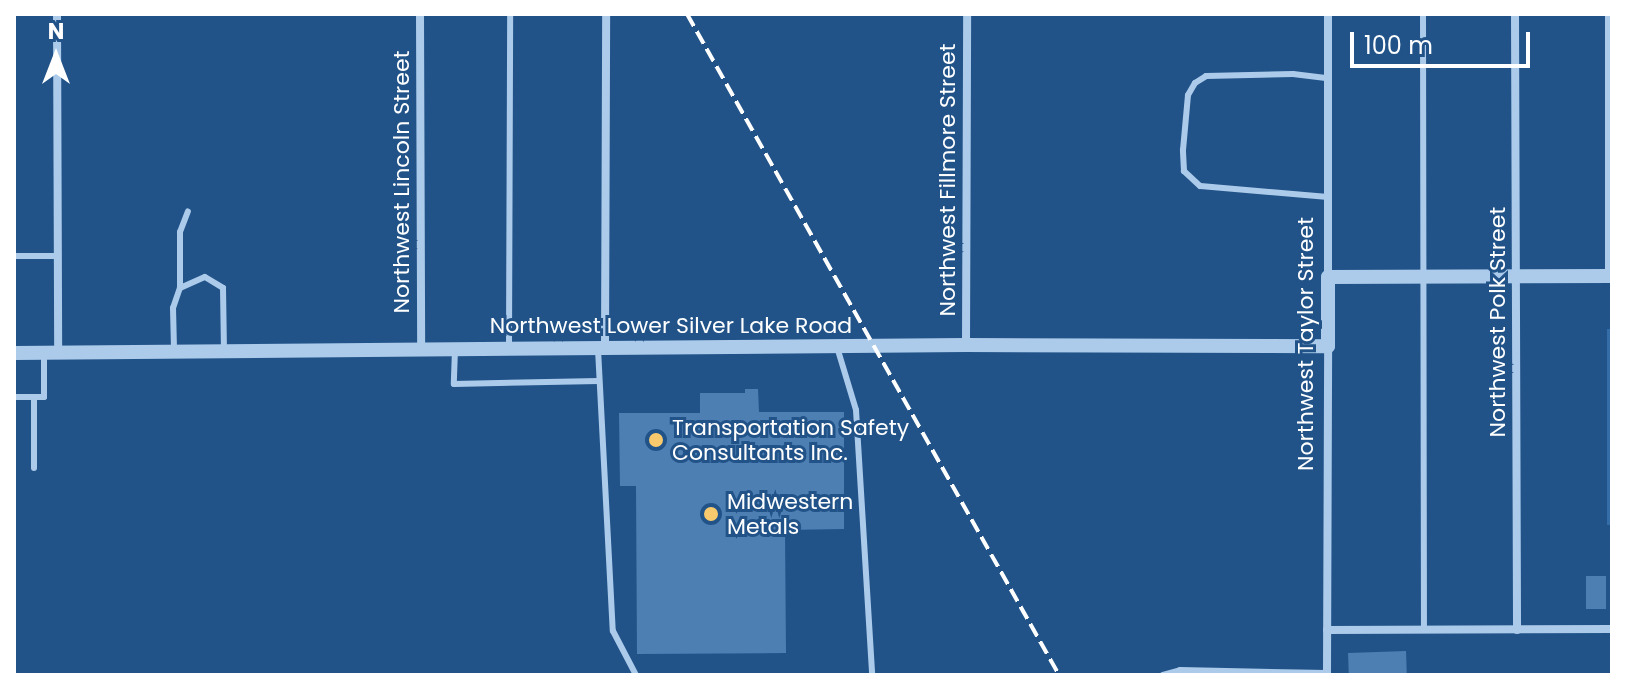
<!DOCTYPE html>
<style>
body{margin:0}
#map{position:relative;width:1626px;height:689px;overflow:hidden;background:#215389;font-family:Poppins,sans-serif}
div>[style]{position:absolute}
.green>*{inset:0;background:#346da7;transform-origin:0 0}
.building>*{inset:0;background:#4d7fb3;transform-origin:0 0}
.service>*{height:6px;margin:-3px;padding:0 3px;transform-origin:3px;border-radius:3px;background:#accbeb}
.minor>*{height:8px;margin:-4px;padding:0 4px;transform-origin:4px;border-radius:4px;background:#accbeb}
.tertiary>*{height:14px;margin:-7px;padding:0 7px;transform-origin:7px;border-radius:7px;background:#accbeb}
.rail>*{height:4px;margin-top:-2px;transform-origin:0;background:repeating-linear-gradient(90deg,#fff 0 14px,transparent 0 20px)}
.dots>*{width:22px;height:22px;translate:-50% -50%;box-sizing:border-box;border:4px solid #215389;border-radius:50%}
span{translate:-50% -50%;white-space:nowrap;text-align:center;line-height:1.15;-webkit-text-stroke:6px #215389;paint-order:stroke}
.street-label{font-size:22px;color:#fff}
.poi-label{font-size:22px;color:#fff}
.left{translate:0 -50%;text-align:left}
.frame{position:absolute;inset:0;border:16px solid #fff;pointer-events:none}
.north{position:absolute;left:16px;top:16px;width:80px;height:80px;-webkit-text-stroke:6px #215389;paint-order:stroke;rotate:0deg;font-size:22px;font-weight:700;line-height:32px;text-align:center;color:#fff}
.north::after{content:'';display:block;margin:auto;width:28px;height:36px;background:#fff;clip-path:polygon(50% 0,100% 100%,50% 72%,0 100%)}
.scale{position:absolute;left:1350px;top:32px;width:180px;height:36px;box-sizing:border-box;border:4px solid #fff;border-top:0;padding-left:10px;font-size:24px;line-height:28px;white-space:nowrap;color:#fff;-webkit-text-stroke:6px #215389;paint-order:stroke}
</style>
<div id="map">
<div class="green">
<i style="left:1607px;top:329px;width:5px;height:196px"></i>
</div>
<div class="building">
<i style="clip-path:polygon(745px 389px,758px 389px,759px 412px,844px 412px,844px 529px,785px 530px,786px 653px,637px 654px,636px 486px,620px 486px,619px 413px,700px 413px,700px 393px,745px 393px)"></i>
<i style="left:1586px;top:576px;width:20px;height:33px"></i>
<i style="left:1406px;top:651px;width:24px;height:58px;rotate:88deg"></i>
</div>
<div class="service">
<i style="left:1423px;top:14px;width:616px;rotate:89.91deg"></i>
<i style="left:1328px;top:197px;width:128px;rotate:-175.1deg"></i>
<i style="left:1200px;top:186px;width:22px;rotate:-137deg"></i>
<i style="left:1184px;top:171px;width:21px;rotate:-93deg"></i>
<i style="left:1183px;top:150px;width:55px;rotate:-84.8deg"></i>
<i style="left:1188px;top:95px;width:14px;rotate:-60deg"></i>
<i style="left:1195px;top:83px;width:13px;rotate:-32deg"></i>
<i style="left:1206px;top:76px;width:87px;rotate:-1.3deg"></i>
<i style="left:1293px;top:74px;width:35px;rotate:7deg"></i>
<i style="left:14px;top:256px;width:44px"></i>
<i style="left:1608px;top:274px;width:260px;rotate:-90deg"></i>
<i style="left:180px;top:288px;width:27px;rotate:-24deg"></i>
<i style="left:205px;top:277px;width:21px;rotate:31deg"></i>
<i style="left:223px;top:288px;width:63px;rotate:89.1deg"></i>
<i style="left:509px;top:346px;width:332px;rotate:-89.8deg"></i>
<i style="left:837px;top:347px;width:66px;rotate:73.2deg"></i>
<i style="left:856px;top:410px;width:265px;rotate:86.5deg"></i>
<i style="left:174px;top:349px;width:41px;rotate:-91.4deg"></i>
<i style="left:173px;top:308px;width:21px;rotate:-71deg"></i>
<i style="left:180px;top:288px;width:56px;rotate:-90deg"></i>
<i style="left:180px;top:232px;width:22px;rotate:-69deg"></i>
<i style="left:455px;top:349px;width:35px;rotate:92deg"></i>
<i style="left:454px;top:384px;width:145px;rotate:-1.2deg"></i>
<i style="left:598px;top:349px;width:282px;rotate:87deg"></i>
<i style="left:613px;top:631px;width:50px;rotate:62.4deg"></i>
<i style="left:14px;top:397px;width:30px"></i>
<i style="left:44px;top:397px;width:44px;rotate:-90deg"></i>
<i style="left:34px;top:397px;width:71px;rotate:90deg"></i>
<i style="left:1163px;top:675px;width:18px;rotate:-16deg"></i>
<i style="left:1180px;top:670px;width:147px;rotate:1.2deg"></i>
</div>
<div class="minor">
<i style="left:57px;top:14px;width:339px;rotate:89.8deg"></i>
<i style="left:420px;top:14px;width:336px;rotate:89.8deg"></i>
<i style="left:1515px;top:14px;width:616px;rotate:89.81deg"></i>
<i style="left:1328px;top:277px;width:263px;rotate:-90deg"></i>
<i style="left:966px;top:345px;width:331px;rotate:-89.8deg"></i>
<i style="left:605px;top:347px;width:333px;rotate:-89.8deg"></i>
<i style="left:1327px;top:630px;width:285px;rotate:-0.2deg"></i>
<i style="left:1327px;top:675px;width:329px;rotate:-89.8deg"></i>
</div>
<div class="tertiary">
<i style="left:14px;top:353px;width:952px;rotate:-0.48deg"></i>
<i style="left:966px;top:345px;width:362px;rotate:0.2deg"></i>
<i style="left:1328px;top:346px;width:69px;rotate:-90deg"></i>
<i style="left:1328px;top:277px;width:284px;rotate:-0.2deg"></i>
</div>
<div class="rail">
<i style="left:687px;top:14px;width:758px;rotate:60.63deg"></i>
</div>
<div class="dots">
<i style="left:656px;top:440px;background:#f8ca6d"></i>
<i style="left:711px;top:514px;background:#f8ca6d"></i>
</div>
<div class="street-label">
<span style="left:948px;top:180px;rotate:-90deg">Northwest Fillmore Street</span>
<span style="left:402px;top:182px;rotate:-90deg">Northwest Lincoln Street</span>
<span style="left:1498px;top:322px;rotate:-90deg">Northwest Polk Street</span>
<span style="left:671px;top:326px">Northwest Lower Silver Lake Road</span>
<span style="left:1306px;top:344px;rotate:-90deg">Northwest Taylor Street</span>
</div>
<div class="poi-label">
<span class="left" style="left:672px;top:440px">Transportation Safety<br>Consultants Inc.</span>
<span class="left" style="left:727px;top:514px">Midwestern<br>Metals</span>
</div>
<div class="frame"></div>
<div class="north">N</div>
<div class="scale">100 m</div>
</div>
